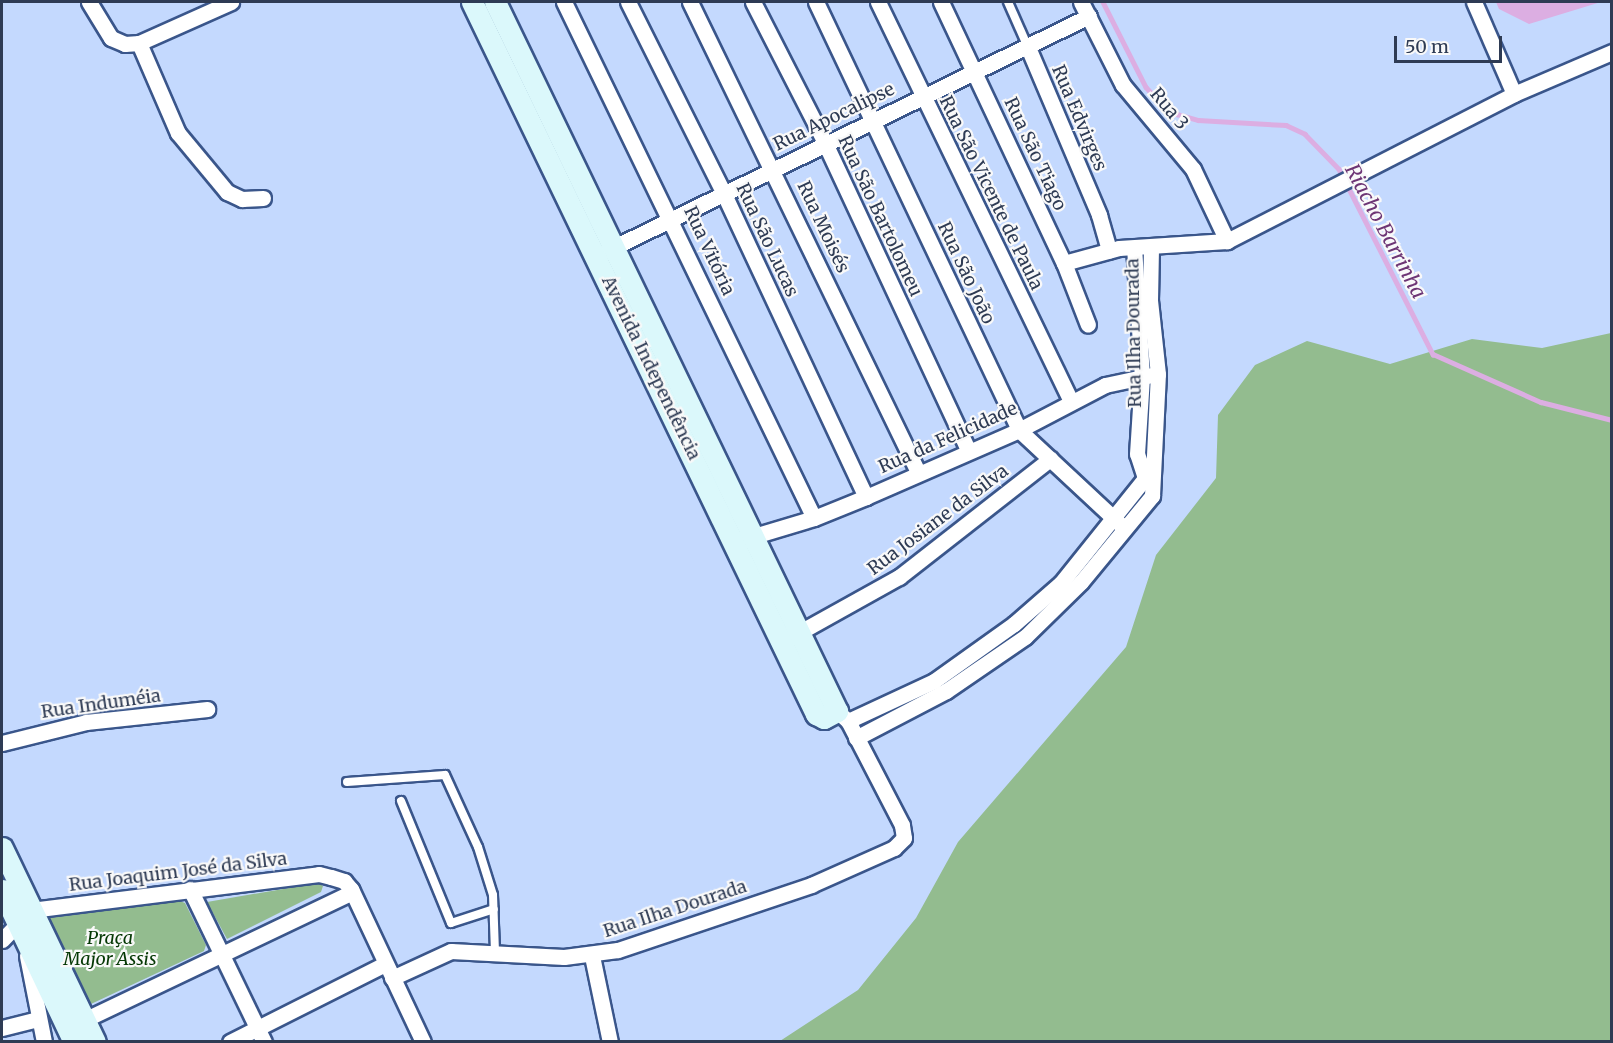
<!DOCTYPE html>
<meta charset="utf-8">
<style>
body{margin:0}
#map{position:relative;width:1613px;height:1043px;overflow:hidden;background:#c4d9fe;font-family:Merriweather,serif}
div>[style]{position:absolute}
.green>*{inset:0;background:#93bc8f}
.water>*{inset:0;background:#dcaee2}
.stream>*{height:4.5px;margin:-2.25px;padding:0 2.25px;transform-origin:2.25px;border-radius:2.25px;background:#dcaee2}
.roads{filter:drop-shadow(2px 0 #3a568b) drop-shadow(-2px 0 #3a568b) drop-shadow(0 2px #3a568b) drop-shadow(0 -2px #3a568b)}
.lane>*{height:8px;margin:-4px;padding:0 4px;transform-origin:4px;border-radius:4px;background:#fff}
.street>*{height:15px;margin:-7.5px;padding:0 7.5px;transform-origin:7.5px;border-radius:7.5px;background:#fff}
.secondary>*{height:21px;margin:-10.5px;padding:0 10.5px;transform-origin:10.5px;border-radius:10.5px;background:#dbf8fb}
span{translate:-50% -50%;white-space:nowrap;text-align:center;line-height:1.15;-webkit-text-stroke:4.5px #f9f9f9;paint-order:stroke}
.street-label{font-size:18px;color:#2e3b54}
.park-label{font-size:18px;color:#053804;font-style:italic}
.water-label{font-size:20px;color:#6d3575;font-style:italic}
.frame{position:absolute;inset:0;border:3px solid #2e3b54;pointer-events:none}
.scale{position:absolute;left:1394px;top:36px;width:108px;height:27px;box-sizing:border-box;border:3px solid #2e3b54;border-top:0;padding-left:8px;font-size:18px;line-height:21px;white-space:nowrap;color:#2e3b54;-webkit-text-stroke:4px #f9f9f9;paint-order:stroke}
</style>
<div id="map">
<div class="green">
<i style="clip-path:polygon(1611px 333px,1611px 1041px,780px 1041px,858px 990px,916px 918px,958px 842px,1126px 647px,1156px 555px,1216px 478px,1218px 415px,1255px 365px,1307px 341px,1390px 364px,1472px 339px,1542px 348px)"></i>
<i style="clip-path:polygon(318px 883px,323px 886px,321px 892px,227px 939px,207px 902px)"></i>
<i style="clip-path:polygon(180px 901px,185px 903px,206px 945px,204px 951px,91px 1004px,49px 918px)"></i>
</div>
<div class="water">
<i style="clip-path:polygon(1496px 2px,1601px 2px,1529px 24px,1499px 9px)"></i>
</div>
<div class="stream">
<i style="left:1103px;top:2px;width:95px;rotate:63.2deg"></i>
<i style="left:1146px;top:87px;width:23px;rotate:47deg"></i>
<i style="left:1162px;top:104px;width:18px;rotate:34deg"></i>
<i style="left:1177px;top:114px;width:22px;rotate:16deg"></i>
<i style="left:1198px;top:120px;width:88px;rotate:3.3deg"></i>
<i style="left:1286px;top:125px;width:21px;rotate:25deg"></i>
<i style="left:1305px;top:134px;width:49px;rotate:45.8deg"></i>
<i style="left:1339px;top:169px;width:208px;rotate:63.1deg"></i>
<i style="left:1433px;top:354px;width:118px;rotate:24deg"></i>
<i style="left:1541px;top:402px;width:73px;rotate:14.2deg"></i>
</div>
<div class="roads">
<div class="lane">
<i style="left:1008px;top:2px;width:47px;rotate:66.2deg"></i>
<i style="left:347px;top:782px;width:98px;rotate:-4.1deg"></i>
<i style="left:445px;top:775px;width:79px;rotate:65.4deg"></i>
<i style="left:478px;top:847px;width:50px;rotate:72.6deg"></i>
<i style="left:493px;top:895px;width:57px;rotate:88deg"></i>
<i style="left:401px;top:801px;width:132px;rotate:67.7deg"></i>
<i style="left:451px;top:923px;width:45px;rotate:-18deg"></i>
</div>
<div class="street">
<i style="left:89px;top:2px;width:42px;rotate:58.6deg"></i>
<i style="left:111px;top:38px;width:15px;rotate:23deg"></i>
<i style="left:125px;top:44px;width:14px;rotate:-4deg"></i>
<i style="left:139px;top:43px;width:101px;rotate:-24deg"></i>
<i style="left:564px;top:2px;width:573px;rotate:64.15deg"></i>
<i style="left:628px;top:2px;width:212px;rotate:63.4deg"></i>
<i style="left:723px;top:192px;width:337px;rotate:64.9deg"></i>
<i style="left:690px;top:2px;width:522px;rotate:64.12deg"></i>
<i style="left:753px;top:2px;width:158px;rotate:62.9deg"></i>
<i style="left:825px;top:143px;width:339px;rotate:65deg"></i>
<i style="left:816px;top:2px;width:474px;rotate:64.6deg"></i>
<i style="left:1019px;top:430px;width:139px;rotate:43deg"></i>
<i style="left:878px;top:2px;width:442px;rotate:64.2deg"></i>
<i style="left:941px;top:2px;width:289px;rotate:64.8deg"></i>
<i style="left:1064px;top:263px;width:66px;rotate:68.8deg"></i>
<i style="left:1081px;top:2px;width:93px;rotate:63.2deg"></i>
<i style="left:1123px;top:85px;width:109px;rotate:50.2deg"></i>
<i style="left:1193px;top:169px;width:80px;rotate:64.7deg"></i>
<i style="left:1474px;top:2px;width:100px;rotate:66.5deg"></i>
<i style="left:139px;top:43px;width:98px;rotate:66.6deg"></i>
<i style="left:178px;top:133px;width:77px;rotate:50.3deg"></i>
<i style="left:227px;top:192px;width:17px;rotate:25deg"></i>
<i style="left:242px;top:199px;width:21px;rotate:-3deg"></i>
<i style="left:1027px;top:45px;width:185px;rotate:67deg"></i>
<i style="left:1099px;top:215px;width:37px;rotate:74deg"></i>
<i style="left:606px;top:251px;width:537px;rotate:-25.94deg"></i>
<i style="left:1064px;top:263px;width:57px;rotate:-15.3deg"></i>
<i style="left:1119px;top:248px;width:108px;rotate:-3.7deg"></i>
<i style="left:1227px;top:241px;width:322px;rotate:-27.1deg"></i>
<i style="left:1514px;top:94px;width:107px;rotate:-23.2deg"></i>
<i style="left:744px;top:539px;width:73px;rotate:-16.7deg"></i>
<i style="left:814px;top:518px;width:56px;rotate:-22deg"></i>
<i style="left:866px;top:497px;width:167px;rotate:-23.6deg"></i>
<i style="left:1019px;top:430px;width:97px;rotate:-27.6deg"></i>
<i style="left:1105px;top:385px;width:48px;rotate:-12deg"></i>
<i style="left:791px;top:637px;width:124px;rotate:-29.1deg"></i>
<i style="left:899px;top:577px;width:192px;rotate:-38deg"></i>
<i style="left:848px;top:721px;width:95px;rotate:-24.9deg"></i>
<i style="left:934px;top:681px;width:98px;rotate:-35.5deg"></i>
<i style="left:1014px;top:624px;width:62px;rotate:-41.1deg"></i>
<i style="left:1061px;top:583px;width:134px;rotate:-51.3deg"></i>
<i style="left:1145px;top:478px;width:25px;rotate:-108deg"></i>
<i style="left:1137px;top:454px;width:77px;rotate:-86.3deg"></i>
<i style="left:1142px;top:377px;width:129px;rotate:-93.5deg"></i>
<i style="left:856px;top:738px;width:102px;rotate:-27.6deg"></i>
<i style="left:946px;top:691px;width:96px;rotate:-34.4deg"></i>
<i style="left:1025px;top:637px;width:78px;rotate:-44.5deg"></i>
<i style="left:1081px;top:582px;width:112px;rotate:-50.5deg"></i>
<i style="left:1152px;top:496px;width:122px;rotate:-87.2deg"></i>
<i style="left:1158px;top:374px;width:74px;rotate:-96.2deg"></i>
<i style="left:1150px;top:300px;width:51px;rotate:-88.9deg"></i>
<i style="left:2px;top:743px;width:87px;rotate:-14deg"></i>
<i style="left:86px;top:722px;width:122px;rotate:-6.1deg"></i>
<i style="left:190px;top:889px;width:170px;rotate:64.2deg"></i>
<i style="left:2px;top:940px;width:42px;rotate:-46deg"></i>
<i style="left:31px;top:910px;width:290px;rotate:-7.1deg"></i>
<i style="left:319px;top:874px;width:12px;rotate:14deg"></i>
<i style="left:331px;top:877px;width:14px;rotate:17deg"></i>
<i style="left:344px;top:881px;width:11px;rotate:49deg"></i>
<i style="left:351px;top:889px;width:169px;rotate:64.8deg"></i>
<i style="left:27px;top:956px;width:88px;rotate:78.8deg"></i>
<i style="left:592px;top:956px;width:88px;rotate:78.2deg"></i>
<i style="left:392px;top:978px;width:65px;rotate:-24.6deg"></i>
<i style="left:451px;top:951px;width:113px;rotate:3deg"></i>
<i style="left:564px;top:957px;width:54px;rotate:-7.4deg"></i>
<i style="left:618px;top:950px;width:204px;rotate:-18.6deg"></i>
<i style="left:811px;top:885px;width:91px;rotate:-24deg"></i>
<i style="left:894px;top:848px;width:14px;rotate:-45deg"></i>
<i style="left:904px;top:838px;width:13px;rotate:-99deg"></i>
<i style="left:902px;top:825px;width:117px;rotate:-117.4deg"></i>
<i style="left:848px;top:721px;width:15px;rotate:-138deg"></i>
<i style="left:84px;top:1020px;width:297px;rotate:-25.5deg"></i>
<i style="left:2px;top:1028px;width:38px;rotate:-14deg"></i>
<i style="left:230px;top:1042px;width:174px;rotate:-26.7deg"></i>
</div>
<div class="secondary">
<i style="left:472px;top:2px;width:791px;rotate:64.21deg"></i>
<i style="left:816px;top:714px;width:9px;rotate:27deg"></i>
<i style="left:824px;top:718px;width:15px;rotate:-28deg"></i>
<i style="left:837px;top:711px;width:787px;rotate:-115.75deg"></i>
<i style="left:2px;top:848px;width:215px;rotate:64.4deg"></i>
<i style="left:2px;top:890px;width:168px;rotate:64.7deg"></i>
</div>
</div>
<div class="street-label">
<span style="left:1169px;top:109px;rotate:50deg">Rua 3</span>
<span style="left:834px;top:117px;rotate:-26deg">Rua Apocalipse</span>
<span style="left:1079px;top:118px;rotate:67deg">Rua Edvirges</span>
<span style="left:1035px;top:154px;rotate:65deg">Rua São Tiago</span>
<span style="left:991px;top:193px;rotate:64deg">Rua São Vicente de Paula</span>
<span style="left:880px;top:216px;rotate:65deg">Rua São Bartolomeu</span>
<span style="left:823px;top:227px;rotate:65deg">Rua Moisés</span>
<span style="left:767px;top:240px;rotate:65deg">Rua São Lucas</span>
<span style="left:709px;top:251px;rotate:65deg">Rua Vitória</span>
<span style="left:966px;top:273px;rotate:65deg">Rua São João</span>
<span style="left:1134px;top:333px;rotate:-91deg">Rua Ilha Dourada</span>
<span style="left:651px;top:368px;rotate:64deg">Avenida Independência</span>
<span style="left:948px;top:438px;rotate:-24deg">Rua da Felicidade</span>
<span style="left:938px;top:520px;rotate:-37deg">Rua Josiane da Silva</span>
<span style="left:101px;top:704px;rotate:-8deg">Rua Induméia</span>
<span style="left:178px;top:872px;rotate:-7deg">Rua Joaquim José da Silva</span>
<span style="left:675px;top:909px;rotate:-18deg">Rua Ilha Dourada</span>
</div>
<div class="park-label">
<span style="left:110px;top:949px">Praça<br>Major Assis</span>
</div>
<div class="water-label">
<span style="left:1386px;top:231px;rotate:62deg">Riacho Barrinha</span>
</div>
<div class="frame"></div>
<div class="scale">50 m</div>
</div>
